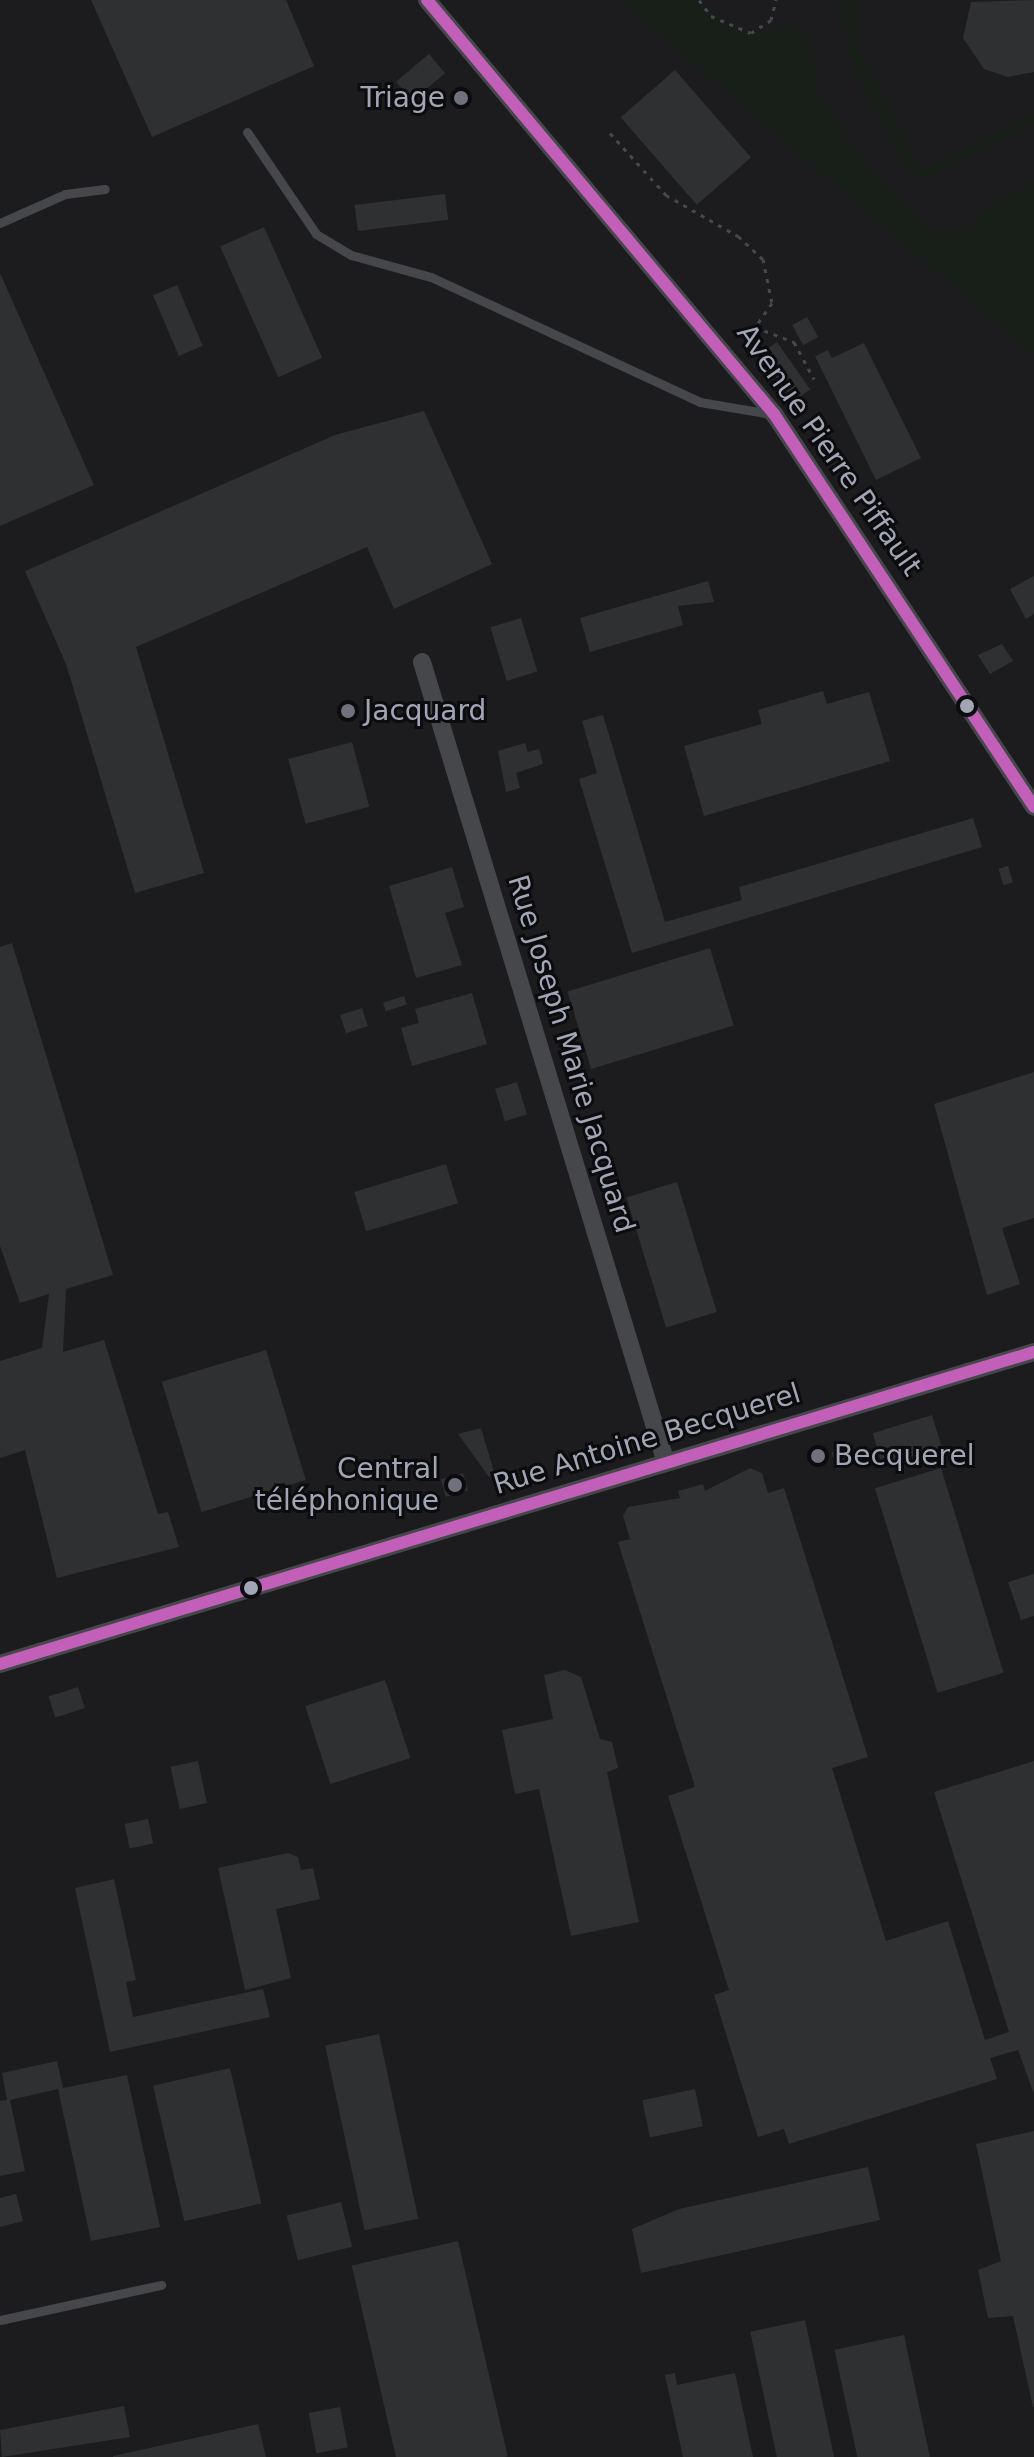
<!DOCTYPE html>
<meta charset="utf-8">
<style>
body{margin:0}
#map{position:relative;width:1034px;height:2457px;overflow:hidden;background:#121212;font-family:"DejaVu Sans",sans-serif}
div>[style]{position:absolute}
.built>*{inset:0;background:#1c1c1e;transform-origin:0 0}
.green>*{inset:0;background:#181f19}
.building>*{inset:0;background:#2f3032;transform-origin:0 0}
.path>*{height:3px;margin-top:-1.5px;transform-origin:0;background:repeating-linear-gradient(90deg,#47484d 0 4px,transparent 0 10px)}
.lane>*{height:9px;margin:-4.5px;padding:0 4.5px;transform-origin:4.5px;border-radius:4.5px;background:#46474b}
.street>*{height:18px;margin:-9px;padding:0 9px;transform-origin:9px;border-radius:9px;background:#46474b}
.bus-1>*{height:12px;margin:-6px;padding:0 6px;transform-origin:6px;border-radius:6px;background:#c25fb9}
.dots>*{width:22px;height:22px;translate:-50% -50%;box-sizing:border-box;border:4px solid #0c0c0e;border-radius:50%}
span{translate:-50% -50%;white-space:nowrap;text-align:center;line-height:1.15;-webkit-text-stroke:6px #0c0c0e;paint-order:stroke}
.poi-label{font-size:28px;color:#a1a5b5}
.right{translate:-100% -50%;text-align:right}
.left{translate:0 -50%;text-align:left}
.street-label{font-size:28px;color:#a1a5b5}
</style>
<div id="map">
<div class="built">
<i style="left:0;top:0;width:1034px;height:2457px"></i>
</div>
<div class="green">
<i style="clip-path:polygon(620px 0,695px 0,731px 28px,751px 33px,798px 24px,811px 33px,817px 94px,865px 164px,929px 231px,964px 230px,988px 206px,1034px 182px,1034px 355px)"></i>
<i style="clip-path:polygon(839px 0,858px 0,856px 43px,922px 169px,1034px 115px,1034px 124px,927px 179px,908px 171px,853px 71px)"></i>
</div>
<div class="building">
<i style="clip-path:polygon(91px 0,286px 0,314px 66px,152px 137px)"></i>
<i style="clip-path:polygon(1034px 0,1034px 72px,1008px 77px,984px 69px,963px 38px,971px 2px)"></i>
<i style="left:429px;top:54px;width:25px;height:43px;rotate:50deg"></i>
<i style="left:675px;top:70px;width:116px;height:72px;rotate:49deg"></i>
<i style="left:459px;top:88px;width:18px;height:10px;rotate:49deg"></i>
<i style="left:445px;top:194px;width:26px;height:91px;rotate:83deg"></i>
<i style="left:264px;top:227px;width:143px;height:48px;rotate:66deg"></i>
<i style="clip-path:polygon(0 273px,94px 485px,0 526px)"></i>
<i style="left:177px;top:285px;width:66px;height:26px;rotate:67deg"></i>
<i style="left:807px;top:317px;width:23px;height:17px;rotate:61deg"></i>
<i style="left:777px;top:342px;width:58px;height:21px;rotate:55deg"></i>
<i style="clip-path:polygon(864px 343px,921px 458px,876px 480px,815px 356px,828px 350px,832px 358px)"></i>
<i style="clip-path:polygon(424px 411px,492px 564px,394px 609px,367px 547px,136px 647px,204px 873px,135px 893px,66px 664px,25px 571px,335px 435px)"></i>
<i style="clip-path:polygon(1034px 576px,1034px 614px,1026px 619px,1010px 589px)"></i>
<i style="clip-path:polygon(708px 581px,714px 602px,678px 606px,683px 625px,590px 652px,580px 618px)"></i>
<i style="left:521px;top:618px;width:56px;height:32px;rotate:73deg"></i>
<i style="clip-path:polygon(1002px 644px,1013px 661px,990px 674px,978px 655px)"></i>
<i style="clip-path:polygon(823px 691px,827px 704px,869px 692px,890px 761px,704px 816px,684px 746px,762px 724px,758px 710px)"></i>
<i style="clip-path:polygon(603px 715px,665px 922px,742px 900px,739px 887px,973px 818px,982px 847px,632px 953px,579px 779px,597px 773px,582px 721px)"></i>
<i style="left:352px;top:742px;width:67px;height:66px;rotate:75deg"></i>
<i style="clip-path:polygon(525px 743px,528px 752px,539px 749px,543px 764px,516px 773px,520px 788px,506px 792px,498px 751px)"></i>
<i style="left:1008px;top:866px;width:17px;height:10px;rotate:73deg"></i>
<i style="clip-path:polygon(452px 867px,464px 907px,445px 913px,462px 965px,416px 978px,389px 886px)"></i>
<i style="clip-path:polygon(12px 943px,113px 1275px,66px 1289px,63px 1352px,104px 1340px,158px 1514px,168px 1512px,179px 1547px,57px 1578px,25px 1450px,0 1458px,0 1361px,42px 1348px,49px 1294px,20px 1303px,0 1246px,0 947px)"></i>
<i style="left:710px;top:948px;width:81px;height:149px;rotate:73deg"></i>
<i style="clip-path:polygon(472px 993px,487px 1044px,412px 1066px,401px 1028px,419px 1023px,415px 1009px)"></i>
<i style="left:404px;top:996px;width:9px;height:22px;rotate:72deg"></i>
<i style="left:362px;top:1008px;width:19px;height:23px;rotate:72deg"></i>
<i style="clip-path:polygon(1034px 1072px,1034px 1218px,1002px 1228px,1020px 1284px,987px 1295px,934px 1104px)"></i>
<i style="left:517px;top:1082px;width:34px;height:23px;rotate:73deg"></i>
<i style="left:446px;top:1164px;width:41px;height:96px;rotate:73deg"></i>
<i style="left:677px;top:1182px;width:136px;height:53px;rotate:73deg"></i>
<i style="left:266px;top:1350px;width:136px;height:109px;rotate:73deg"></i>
<i style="left:932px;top:1415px;width:34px;height:62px;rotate:73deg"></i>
<i style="clip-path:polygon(481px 1428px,495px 1475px,489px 1477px,458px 1434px)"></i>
<i style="left:841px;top:1449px;width:18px;height:10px;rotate:71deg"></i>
<i style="clip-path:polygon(750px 1468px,762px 1473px,768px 1493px,784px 1488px,868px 1757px,832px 1768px,886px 1941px,948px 1921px,985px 2040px,1009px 2032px,934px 1792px,1034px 1761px,1034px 2094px,1018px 2050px,990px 2058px,997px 2079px,789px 2144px,784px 2129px,758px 2137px,714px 1995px,729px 1990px,668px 1796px,695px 1787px,618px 1542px,630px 1539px,623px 1516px,628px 1507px,680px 1498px,678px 1491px,703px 1484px,705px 1491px)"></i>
<i style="left:941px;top:1468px;width:214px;height:69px;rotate:73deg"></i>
<i style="left:463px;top:1473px;width:18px;height:23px;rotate:74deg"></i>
<i style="clip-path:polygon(1034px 1574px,1034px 1616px,1021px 1620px,1008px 1582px)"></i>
<i style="clip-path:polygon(565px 1670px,581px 1677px,600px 1739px,612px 1742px,618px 1768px,607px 1772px,639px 1922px,571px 1936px,539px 1789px,515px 1794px,502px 1730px,553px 1719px,544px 1675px)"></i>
<i style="left:385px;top:1680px;width:82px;height:84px;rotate:72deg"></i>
<i style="left:78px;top:1687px;width:22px;height:31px;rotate:72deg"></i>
<i style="left:198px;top:1761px;width:43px;height:28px;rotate:78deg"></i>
<i style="left:148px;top:1819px;width:25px;height:24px;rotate:78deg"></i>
<i style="clip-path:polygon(288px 1853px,298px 1857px,301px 1870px,313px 1868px,320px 1899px,276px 1909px,291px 1978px,245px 1990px,218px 1868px)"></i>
<i style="clip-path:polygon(114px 1879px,136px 1980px,126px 1982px,133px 2017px,263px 1989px,270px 2017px,110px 2052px,75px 1888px)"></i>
<i style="left:379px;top:2034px;width:189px;height:55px;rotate:78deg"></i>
<i style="clip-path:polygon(57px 2061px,63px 2088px,127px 2075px,160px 2227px,91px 2241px,58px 2089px,10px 2100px,25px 2171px,0 2176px,0 2101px,7px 2100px,2px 2073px)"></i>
<i style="left:230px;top:2068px;width:139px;height:79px;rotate:77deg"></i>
<i style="left:695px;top:2089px;width:38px;height:54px;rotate:78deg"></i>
<i style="clip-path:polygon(1034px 2131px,1034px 2407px,1033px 2407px,1013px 2316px,988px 2318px,978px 2270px,1001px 2261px,976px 2144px)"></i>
<i style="clip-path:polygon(868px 2167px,880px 2220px,641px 2273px,632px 2229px,679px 2209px)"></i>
<i style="clip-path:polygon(16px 2194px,23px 2221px,0 2227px,0 2198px)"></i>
<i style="left:341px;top:2202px;width:46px;height:56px;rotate:76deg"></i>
<i style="left:458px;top:2241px;width:221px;height:109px;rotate:77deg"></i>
<i style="left:805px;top:2320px;width:140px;height:56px;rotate:78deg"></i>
<i style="left:904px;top:2335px;width:125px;height:71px;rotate:78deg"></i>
<i style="clip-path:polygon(675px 2373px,677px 2385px,735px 2373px,753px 2457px,683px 2457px,665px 2375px)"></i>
<i style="clip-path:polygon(124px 2406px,130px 2437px,2px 2457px,0 2430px)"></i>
<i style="left:340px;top:2407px;width:41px;height:32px;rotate:79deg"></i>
<i style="clip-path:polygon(258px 2424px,266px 2457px,113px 2457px,113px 2456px)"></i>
</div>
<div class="path">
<i style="left:699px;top:0;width:20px;rotate:53deg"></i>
<i style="left:711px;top:16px;width:43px;rotate:23deg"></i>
<i style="left:751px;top:33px;width:24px;rotate:-33deg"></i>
<i style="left:771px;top:20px;width:21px;rotate:-76deg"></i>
<i style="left:610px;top:133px;width:84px;rotate:47.9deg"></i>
<i style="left:666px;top:195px;width:83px;rotate:29.7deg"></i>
<i style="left:738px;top:236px;width:34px;rotate:43deg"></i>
<i style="left:763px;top:259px;width:45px;rotate:78.4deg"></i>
<i style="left:772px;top:303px;width:29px;rotate:125deg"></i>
<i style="left:755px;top:327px;width:42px;rotate:21deg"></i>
<i style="left:794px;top:342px;width:42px;rotate:61.6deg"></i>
</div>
<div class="lane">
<i style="left:247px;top:132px;width:123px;rotate:55.9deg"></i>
<i style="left:316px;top:234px;width:41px;rotate:31deg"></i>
<i style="left:351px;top:255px;width:83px;rotate:15.4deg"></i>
<i style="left:431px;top:277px;width:297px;rotate:24.9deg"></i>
<i style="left:700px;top:402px;width:72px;rotate:9.6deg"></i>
<i style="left:0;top:223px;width:71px;rotate:-24deg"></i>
<i style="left:65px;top:194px;width:40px;rotate:-7.1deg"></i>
<i style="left:0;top:2320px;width:165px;rotate:-12.3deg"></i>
</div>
<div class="street">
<i style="left:427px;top:0;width:540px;rotate:50.03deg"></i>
<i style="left:774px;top:414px;width:471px;rotate:56.5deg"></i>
<i style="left:422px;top:662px;width:837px;rotate:73.06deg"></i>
<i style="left:0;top:1664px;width:1080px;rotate:-16.79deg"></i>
</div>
<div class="bus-1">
<i style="left:427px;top:0;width:540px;rotate:50.03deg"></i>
<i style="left:774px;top:414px;width:471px;rotate:56.5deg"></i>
<i style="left:0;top:1664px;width:1080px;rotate:-16.79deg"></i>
</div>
<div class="dots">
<i style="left:461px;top:98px;background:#6f727c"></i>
<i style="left:967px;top:706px;background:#a1a5b5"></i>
<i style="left:348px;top:711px;background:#6f727c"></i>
<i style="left:818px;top:1456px;background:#6f727c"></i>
<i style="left:455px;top:1485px;background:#6f727c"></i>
<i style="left:251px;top:1588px;background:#a1a5b5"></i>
</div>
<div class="poi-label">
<span class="right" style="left:445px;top:98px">Triage</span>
<span class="left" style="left:364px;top:711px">Jacquard</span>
<span class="left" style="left:834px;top:1456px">Becquerel</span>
<span class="right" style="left:439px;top:1485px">Central<br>téléphonique</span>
</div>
<div class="street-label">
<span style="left:829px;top:450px;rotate:55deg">Avenue Pierre Piffault</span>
<span style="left:571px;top:1054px;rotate:73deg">Rue Joseph Marie Jacquard</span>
<span style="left:647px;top:1439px;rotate:-17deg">Rue Antoine Becquerel</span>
</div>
</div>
